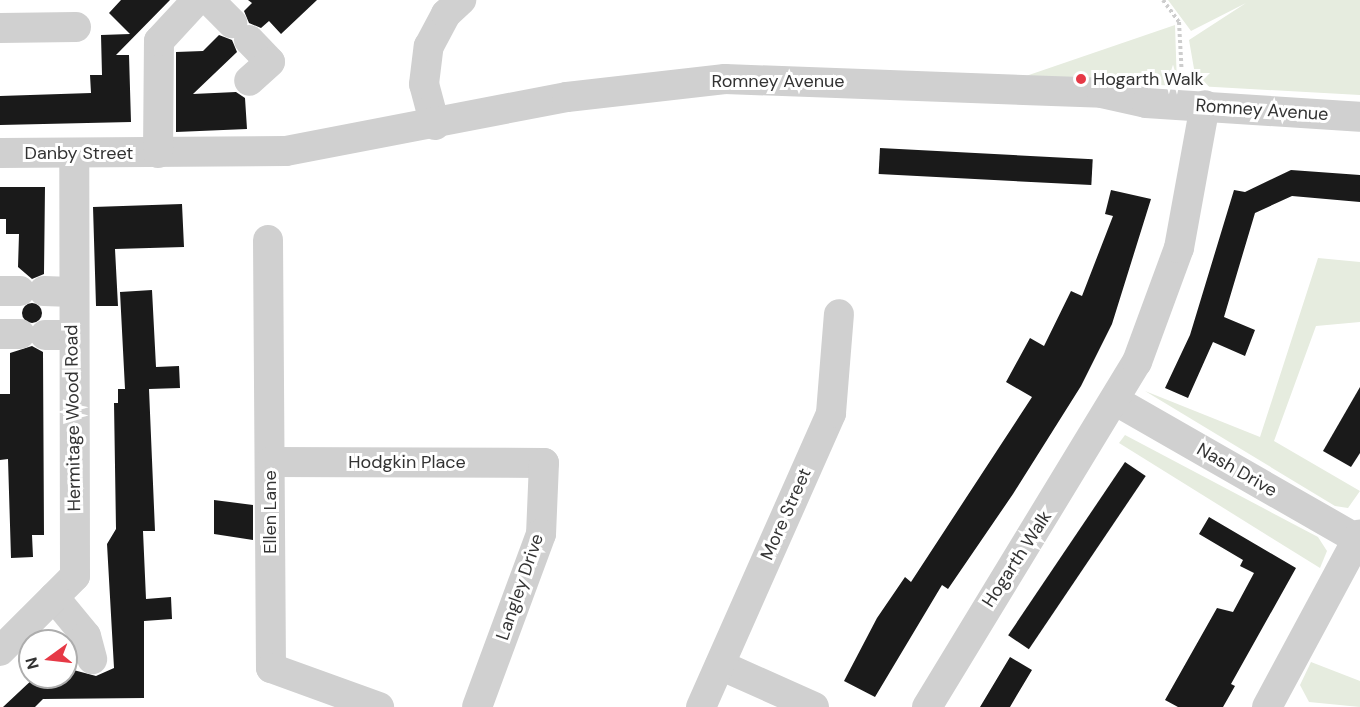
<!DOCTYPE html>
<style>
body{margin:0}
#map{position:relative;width:1360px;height:707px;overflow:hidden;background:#fff;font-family:"DM Sans",sans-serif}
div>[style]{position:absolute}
.green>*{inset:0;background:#e6ecdf}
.building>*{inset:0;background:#1a1a1a;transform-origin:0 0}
.round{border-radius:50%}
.path>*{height:4px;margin-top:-2px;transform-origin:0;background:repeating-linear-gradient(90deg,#cdcdcd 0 3px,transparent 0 6px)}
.minor>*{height:30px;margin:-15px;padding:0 15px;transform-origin:15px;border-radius:15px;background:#d0d0d0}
.dots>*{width:16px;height:16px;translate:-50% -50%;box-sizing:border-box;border:3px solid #fff;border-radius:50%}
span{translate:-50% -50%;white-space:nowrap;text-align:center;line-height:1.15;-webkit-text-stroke:6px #fff;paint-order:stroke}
.poi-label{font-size:18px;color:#333}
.left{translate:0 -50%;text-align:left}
.street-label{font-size:18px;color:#333}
.north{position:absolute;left:18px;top:629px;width:60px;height:60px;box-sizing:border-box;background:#fff;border:2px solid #adadad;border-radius:50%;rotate:255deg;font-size:16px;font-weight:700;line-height:24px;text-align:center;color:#333}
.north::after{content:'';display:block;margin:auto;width:21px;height:27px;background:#e63946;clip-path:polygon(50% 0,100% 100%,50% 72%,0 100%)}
</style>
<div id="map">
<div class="green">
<i style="clip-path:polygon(1168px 0,1360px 0,1360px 95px,1197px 86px,1189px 40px,1246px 3px,1191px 31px)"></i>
<i style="clip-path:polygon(1175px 25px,1177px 86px,1023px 77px)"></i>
<i style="clip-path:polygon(1318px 258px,1360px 262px,1360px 322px,1316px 326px,1274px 441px,1360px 491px,1348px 508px,1335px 506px,1145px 391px,1260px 437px)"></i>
<i style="clip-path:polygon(1125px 435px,1318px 537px,1327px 551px,1320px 568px,1119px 443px)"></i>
<i style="clip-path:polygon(1311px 662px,1360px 681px,1360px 707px,1309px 702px,1300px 685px)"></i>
</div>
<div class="building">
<i style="clip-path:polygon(121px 0,170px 0,116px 55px,129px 55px,131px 122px,0 125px,0 96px,91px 93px,90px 75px,102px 75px,101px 35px,130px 34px,109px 13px)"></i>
<i style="clip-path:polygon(248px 0,317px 0,281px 34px,269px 21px,261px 28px,249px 23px,244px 11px,252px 3px)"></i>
<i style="clip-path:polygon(219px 35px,232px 40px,237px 52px,193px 94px,236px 92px,245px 98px,247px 129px,176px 132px,176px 52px,203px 51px)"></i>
<i style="left:880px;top:148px;width:213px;height:26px;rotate:3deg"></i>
<i style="clip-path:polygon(1291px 170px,1360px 175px,1360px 202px,1292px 196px,1255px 213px,1224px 317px,1255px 330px,1245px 356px,1213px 342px,1188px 398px,1165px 388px,1190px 335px,1234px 190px,1245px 192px)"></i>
<i style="clip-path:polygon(0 187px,45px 187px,44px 274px,32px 279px,18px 267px,19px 234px,6px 234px,6px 219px,0 219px)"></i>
<i style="clip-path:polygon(1111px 190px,1151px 199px,1112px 324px,1081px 386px,1013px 494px,948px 589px,942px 585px,875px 697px,844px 681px,877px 618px,905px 577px,911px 582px,1032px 397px,1006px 382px,1030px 338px,1044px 346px,1071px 291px,1082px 296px,1113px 216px,1105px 214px)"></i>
<i style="clip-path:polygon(182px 204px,184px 247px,115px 249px,118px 306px,96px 306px,93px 207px)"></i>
<i style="clip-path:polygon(152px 290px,156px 367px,179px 366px,180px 388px,149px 389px,155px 531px,143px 531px,146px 599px,171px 597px,172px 619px,144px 621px,144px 698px,43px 699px,35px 707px,3px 707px,35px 677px,66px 677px,66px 668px,96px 676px,114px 668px,107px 544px,116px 529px,114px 403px,118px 403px,118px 389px,125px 389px,120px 292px)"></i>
<i class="round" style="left:22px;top:303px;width:20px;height:20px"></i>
<i style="clip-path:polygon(32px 346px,43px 352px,44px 535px,32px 535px,33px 557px,11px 558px,8px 459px,0 460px,0 394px,10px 394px,10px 353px)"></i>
<i style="clip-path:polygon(1360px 387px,1360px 453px,1351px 467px,1323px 451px)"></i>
<i style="left:1125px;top:462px;width:25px;height:209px;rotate:34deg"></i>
<i style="clip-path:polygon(214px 500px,253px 505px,253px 540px,214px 534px)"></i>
<i style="clip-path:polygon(1209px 517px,1296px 568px,1231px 684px,1235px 686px,1223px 707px,1178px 707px,1165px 700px,1217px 608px,1233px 612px,1254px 573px,1240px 566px,1243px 560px,1199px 534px)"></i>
<i style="clip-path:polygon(1010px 657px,1032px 670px,1017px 695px,1010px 707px,980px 707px)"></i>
</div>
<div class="path">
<i style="left:1163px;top:0;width:27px;rotate:54deg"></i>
<i style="left:1179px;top:22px;width:56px;rotate:86.9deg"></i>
</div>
<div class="minor">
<i style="left:209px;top:0;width:33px;rotate:45deg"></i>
<i style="left:0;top:28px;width:76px;rotate:-0.8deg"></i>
<i style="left:249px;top:40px;width:30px;rotate:46deg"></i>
<i style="left:270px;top:62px;width:28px;rotate:138deg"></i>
<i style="left:435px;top:125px;width:42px;rotate:-105deg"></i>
<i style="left:424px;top:84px;width:38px;rotate:-83deg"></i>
<i style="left:429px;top:46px;width:36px;rotate:-62deg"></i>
<i style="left:446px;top:14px;width:21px;rotate:-43deg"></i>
<i style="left:0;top:153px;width:286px;rotate:-0.4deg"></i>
<i style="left:286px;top:151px;width:286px;rotate:-10.9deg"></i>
<i style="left:567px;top:97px;width:159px;rotate:-6.5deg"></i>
<i style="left:725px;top:79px;width:377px;rotate:2.1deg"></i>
<i style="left:1102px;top:93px;width:45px;rotate:12.8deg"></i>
<i style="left:1146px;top:103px;width:214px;rotate:3.7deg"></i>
<i style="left:158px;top:153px;width:112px;rotate:-89.5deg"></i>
<i style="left:159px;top:41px;width:56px;rotate:-47.2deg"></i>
<i style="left:268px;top:240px;width:428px;rotate:89.6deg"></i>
<i style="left:271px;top:668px;width:115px;rotate:19.9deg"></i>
<i style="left:0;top:291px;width:20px"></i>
<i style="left:44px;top:291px;width:28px;rotate:2deg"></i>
<i style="left:0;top:334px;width:20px"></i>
<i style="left:45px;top:335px;width:27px"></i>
<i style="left:1116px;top:401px;width:278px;rotate:29.8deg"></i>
<i style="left:270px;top:462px;width:274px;rotate:0.2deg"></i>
<i style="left:544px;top:463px;width:71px;rotate:92.4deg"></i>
<i style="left:541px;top:534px;width:184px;rotate:110.3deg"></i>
<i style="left:54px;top:597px;width:50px;rotate:50.6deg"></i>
<i style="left:86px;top:636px;width:24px;rotate:75deg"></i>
<i style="left:0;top:651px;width:106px;rotate:-45deg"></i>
<i style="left:75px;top:576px;width:423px;rotate:-90.1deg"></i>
<i style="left:720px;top:665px;width:103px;rotate:24.1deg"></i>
<i style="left:701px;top:707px;width:321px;rotate:-66.1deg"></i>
<i style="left:831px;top:413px;width:99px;rotate:-85.4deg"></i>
<i style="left:927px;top:707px;width:404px;rotate:-58.7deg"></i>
<i style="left:1137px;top:362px;width:121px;rotate:-69.8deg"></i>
<i style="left:1179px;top:248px;width:145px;rotate:-79.7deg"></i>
<i style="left:1267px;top:707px;width:196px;rotate:-61.7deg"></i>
</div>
<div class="dots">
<i style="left:1081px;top:79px;background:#e63946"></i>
</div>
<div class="poi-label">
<span class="left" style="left:1093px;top:79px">Hogarth Walk</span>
</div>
<div class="street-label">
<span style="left:778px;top:81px">Romney Avenue</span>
<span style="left:1262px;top:110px;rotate:4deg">Romney Avenue</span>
<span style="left:79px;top:153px">Danby Street</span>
<span style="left:73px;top:418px;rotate:-91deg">Hermitage Wood Road</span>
<span style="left:407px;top:462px">Hodgkin Place</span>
<span style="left:1237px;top:470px;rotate:30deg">Nash Drive</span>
<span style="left:270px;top:512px;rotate:-90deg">Ellen Lane</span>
<span style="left:786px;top:514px;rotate:-66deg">More Street</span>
<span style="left:1017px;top:559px;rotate:-57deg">Hogarth Walk</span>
<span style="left:520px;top:587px;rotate:-71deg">Langley Drive</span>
</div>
<div class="north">N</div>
</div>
